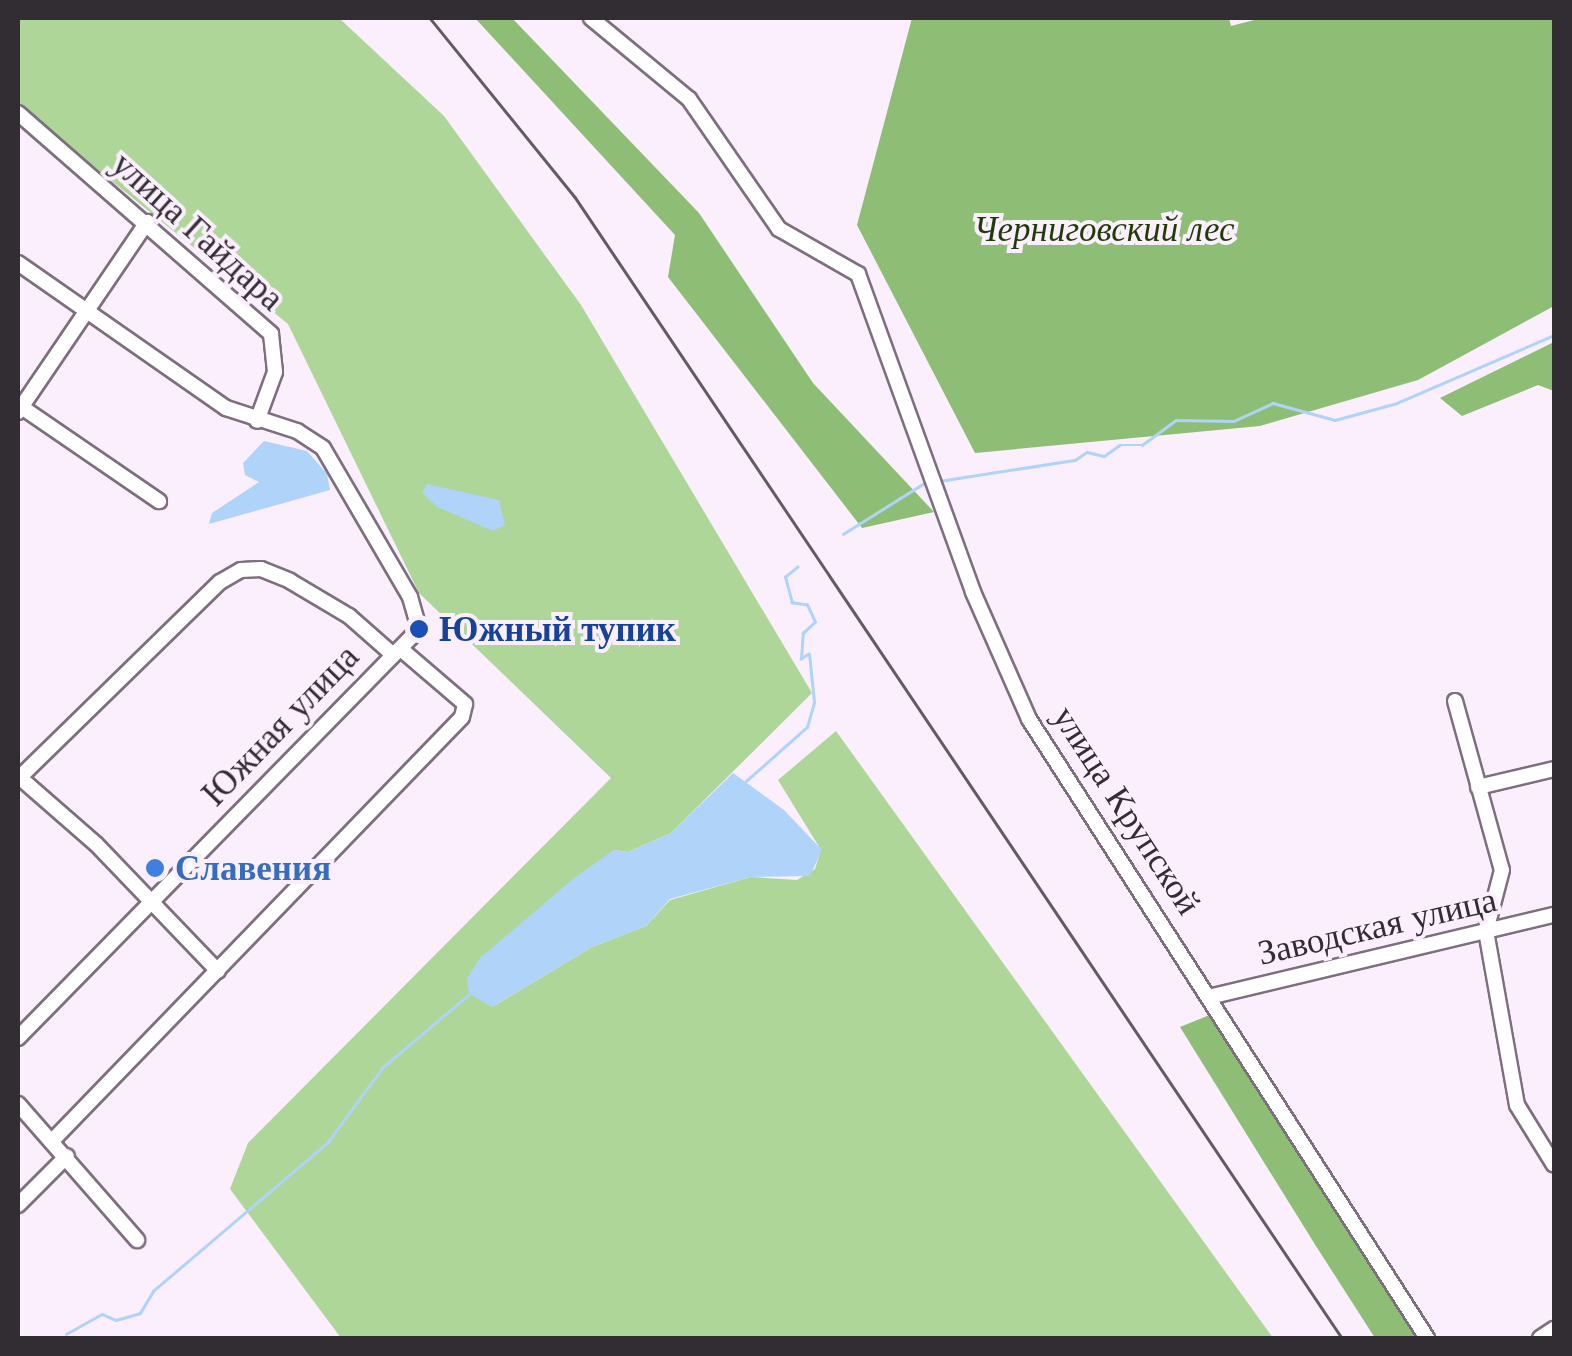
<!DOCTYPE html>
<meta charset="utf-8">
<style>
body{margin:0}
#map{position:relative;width:1572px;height:1356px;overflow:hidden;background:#fbeefd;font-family:"Libre Baskerville",serif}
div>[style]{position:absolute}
.green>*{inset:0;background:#add698}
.forest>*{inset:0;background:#8ebd76}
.water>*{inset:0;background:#afd3f9}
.stream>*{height:2.5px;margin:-1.25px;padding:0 1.25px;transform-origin:1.25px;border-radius:1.25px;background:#afd3f9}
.roads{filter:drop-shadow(2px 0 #7e6f7f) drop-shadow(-2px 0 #7e6f7f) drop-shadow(0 2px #7e6f7f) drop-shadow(0 -2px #7e6f7f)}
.minor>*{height:14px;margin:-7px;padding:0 7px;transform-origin:7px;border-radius:7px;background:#fff}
.rail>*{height:2.5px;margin:-1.25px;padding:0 1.25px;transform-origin:1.25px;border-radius:1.25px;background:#635b64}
.dots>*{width:28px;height:28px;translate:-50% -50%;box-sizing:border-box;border:5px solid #fbeefd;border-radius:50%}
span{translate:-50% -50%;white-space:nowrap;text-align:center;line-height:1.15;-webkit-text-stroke:8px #fbeefd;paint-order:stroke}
.park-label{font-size:35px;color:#1e3b09;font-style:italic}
.street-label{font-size:35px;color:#322c33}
.transit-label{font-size:35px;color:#164399;font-weight:700}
.left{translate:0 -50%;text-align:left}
.shop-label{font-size:35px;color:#366cbe;font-weight:700}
.frame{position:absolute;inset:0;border:20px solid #322c33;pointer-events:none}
</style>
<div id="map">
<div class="green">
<i style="clip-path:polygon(18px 18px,339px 18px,444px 116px,581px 305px,812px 693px,671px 833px,628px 852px,614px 850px,480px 958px,492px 1007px,592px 947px,646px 926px,670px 900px,751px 877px,797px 880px,815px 869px,821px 850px,778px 780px,836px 731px,1273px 1338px,341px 1338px,230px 1189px,248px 1143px,611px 778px,419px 593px,288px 324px,18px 105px)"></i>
</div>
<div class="forest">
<i style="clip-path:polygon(475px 18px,512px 18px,699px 213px,813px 383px,934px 512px,862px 528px,668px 277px,675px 235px)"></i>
<i style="clip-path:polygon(912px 18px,1229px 18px,1231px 26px,1262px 18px,1554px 18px,1554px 306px,1418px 380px,1260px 426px,975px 453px,857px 225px)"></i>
<i style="clip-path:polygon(1554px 342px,1554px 391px,1538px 385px,1462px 416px,1440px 398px)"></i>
<i style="clip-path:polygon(1217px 1012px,1425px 1338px,1375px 1338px,1316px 1246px,1180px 1027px)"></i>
</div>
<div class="water">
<i style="clip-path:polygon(264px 441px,307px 451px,327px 474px,330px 490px,209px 524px,212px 513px,259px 482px,245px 475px,243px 463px)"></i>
<i style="clip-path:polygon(427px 484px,499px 500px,505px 525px,493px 531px,437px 507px,422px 492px)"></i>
<i style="clip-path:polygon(733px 773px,784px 810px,822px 850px,810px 876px,751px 877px,670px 899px,646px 926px,592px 947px,492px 1007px,469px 994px,467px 978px,480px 958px,574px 878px,614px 850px,628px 852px,671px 833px)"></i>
</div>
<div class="stream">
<i style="left:939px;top:481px;width:138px;rotate:-8.8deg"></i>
<i style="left:1075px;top:460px;width:14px;rotate:-34deg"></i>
<i style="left:1087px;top:452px;width:17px;rotate:13deg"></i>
<i style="left:1104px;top:456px;width:19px;rotate:-35deg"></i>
<i style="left:1120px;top:445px;width:22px"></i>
<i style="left:1142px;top:445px;width:42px;rotate:-36.3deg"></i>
<i style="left:1176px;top:420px;width:58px;rotate:1deg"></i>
<i style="left:1234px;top:421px;width:43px;rotate:-24.8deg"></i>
<i style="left:1273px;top:403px;width:64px;rotate:15.3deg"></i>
<i style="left:1335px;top:420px;width:64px;rotate:-15.3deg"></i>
<i style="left:1397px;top:403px;width:171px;rotate:-23.4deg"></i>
<i style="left:843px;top:534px;width:98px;rotate:-32.1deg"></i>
<i style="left:746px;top:781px;width:81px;rotate:-41.5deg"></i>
<i style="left:807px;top:727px;width:26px;rotate:-74deg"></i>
<i style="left:814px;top:702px;width:48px;rotate:-95.9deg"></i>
<i style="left:809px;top:654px;width:9px;rotate:148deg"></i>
<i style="left:801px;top:659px;width:26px;rotate:-86deg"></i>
<i style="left:803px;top:633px;width:16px;rotate:-43deg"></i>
<i style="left:815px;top:622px;width:19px;rotate:-115deg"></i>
<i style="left:807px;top:605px;width:15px;rotate:-172deg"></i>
<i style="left:792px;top:603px;width:27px;rotate:-105deg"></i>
<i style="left:785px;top:577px;width:16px;rotate:-40deg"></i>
<i style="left:66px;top:1334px;width:41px;rotate:-29.1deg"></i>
<i style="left:102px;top:1314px;width:15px;rotate:23deg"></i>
<i style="left:116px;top:1320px;width:25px;rotate:-16deg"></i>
<i style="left:140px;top:1313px;width:26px;rotate:-59deg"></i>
<i style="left:153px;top:1291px;width:228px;rotate:-40.4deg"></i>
<i style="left:327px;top:1143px;width:93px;rotate:-53.7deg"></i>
<i style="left:382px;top:1068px;width:113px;rotate:-40.3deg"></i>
</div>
<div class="roads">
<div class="minor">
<i style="left:591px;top:18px;width:127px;rotate:39.6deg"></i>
<i style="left:689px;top:99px;width:158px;rotate:55.3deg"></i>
<i style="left:779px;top:229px;width:91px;rotate:29.7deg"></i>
<i style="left:858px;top:274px;width:338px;rotate:70.1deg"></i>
<i style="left:973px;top:592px;width:139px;rotate:66.2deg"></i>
<i style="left:1029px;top:719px;width:736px;rotate:57.26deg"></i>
<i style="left:18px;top:113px;width:336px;rotate:41.1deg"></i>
<i style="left:271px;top:334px;width:38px;rotate:84deg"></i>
<i style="left:275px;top:372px;width:52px;rotate:110.2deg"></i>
<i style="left:18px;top:263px;width:254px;rotate:34.9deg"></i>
<i style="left:226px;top:408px;width:75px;rotate:17.9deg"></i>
<i style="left:297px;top:431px;width:31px;rotate:33deg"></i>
<i style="left:323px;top:448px;width:173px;rotate:59.7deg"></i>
<i style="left:410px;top:597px;width:33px;rotate:74deg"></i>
<i style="left:419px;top:629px;width:573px;rotate:134.43deg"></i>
<i style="left:23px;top:408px;width:165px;rotate:34.4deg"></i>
<i style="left:18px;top:412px;width:230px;rotate:-55.8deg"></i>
<i style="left:1455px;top:701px;width:175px;rotate:74.5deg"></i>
<i style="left:1502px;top:870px;width:63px;rotate:104.7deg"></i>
<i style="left:1486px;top:931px;width:177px;rotate:79.9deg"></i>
<i style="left:1517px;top:1105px;width:70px;rotate:58.3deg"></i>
<i style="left:18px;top:776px;width:103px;rotate:41.1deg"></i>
<i style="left:96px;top:844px;width:176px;rotate:46.2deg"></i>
<i style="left:18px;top:779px;width:282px;rotate:-44.3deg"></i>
<i style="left:220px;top:582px;width:24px;rotate:-30deg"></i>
<i style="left:241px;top:570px;width:20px;rotate:-3deg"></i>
<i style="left:261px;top:569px;width:31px;rotate:22deg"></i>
<i style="left:290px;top:581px;width:69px;rotate:30.7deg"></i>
<i style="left:349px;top:616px;width:56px;rotate:41.4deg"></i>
<i style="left:1478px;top:787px;width:78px;rotate:-13.3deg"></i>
<i style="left:1213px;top:996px;width:350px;rotate:-13.4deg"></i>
<i style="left:18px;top:1104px;width:181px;rotate:48.8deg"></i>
<i style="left:53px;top:1140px;width:588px;rotate:-45.96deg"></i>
<i style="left:462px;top:717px;width:13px;rotate:-77deg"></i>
<i style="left:465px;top:704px;width:83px;rotate:-139.4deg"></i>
<i style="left:18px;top:1205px;width:69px;rotate:-45deg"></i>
<i style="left:1540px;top:1338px;width:17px;rotate:-33deg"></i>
</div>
</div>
<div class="rail">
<i style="left:430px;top:18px;width:230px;rotate:51deg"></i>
<i style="left:575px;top:197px;width:1375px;rotate:56.09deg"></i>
</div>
<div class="dots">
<i style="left:419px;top:629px;background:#1a4fb4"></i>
<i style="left:155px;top:868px;background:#3f7fe0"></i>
</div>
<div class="park-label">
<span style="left:1104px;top:229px">Черниговский лес</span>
</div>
<div class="street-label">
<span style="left:198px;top:231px;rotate:42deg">улица Гайдара</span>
<span style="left:280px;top:725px;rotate:-46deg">Южная улица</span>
<span style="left:1127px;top:810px;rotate:57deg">улица Крупской</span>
<span style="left:1377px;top:926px;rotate:-13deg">Заводская улица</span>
</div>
<div class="transit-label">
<span class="left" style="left:439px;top:629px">Южный тупик</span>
</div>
<div class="shop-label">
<span class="left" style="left:175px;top:868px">Славения</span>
</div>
<div class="frame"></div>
</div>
